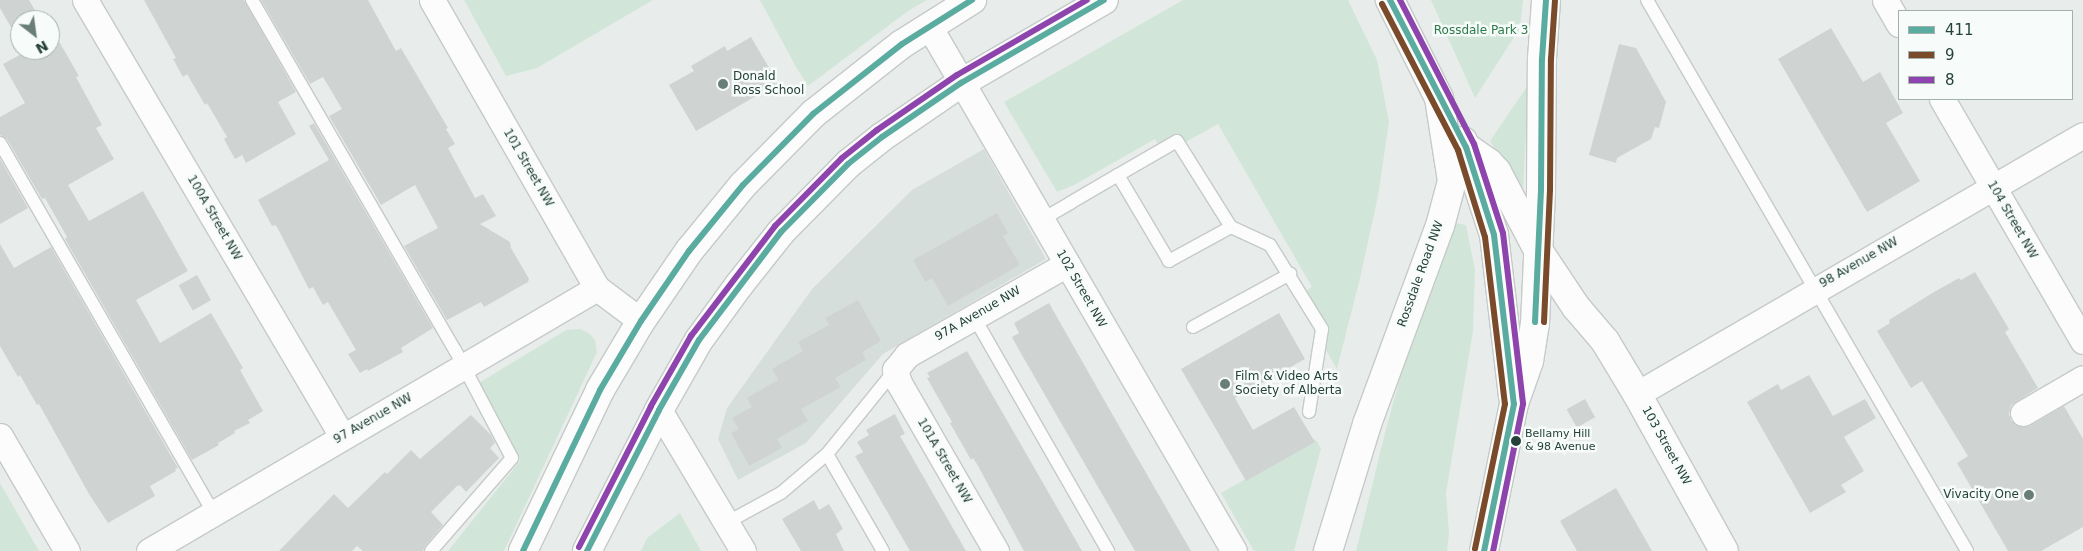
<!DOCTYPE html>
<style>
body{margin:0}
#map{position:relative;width:2083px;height:551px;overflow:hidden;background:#e8edeb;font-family:"DejaVu Sans",sans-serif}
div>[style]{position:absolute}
.built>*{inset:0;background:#d6dedb}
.green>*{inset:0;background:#d1e6d8}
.building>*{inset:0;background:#cfd4d2;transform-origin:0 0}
.roads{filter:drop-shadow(1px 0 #c5cac8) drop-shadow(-1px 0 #c5cac8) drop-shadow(0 1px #c5cac8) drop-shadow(0 -1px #c5cac8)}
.lane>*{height:12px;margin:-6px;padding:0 6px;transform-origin:6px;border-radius:6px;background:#fcfcfc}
.street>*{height:25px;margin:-12.5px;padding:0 12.5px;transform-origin:12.5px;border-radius:12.5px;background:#fcfcfc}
.secondary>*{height:28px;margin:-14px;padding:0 14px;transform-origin:14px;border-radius:14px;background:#fcfcfc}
.bus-1>*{height:6px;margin:-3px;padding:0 3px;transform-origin:3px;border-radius:3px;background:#5baca0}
.bus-2>*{height:6px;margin:-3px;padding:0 3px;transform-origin:3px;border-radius:3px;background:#7a4b2a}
.bus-3>*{height:6px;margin:-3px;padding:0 3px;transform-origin:3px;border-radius:3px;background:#8e44ad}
.dots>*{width:14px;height:14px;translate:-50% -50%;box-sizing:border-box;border:2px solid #f7fbf9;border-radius:50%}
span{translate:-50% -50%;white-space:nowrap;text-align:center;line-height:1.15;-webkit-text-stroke:5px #f7fbf9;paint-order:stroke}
.bus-label{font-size:11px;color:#24423a}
.left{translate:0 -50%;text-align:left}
.park-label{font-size:12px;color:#2d7a4b}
.poi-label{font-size:12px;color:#24423a}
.right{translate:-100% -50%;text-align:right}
.street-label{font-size:12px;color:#24423a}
.legend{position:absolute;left:1898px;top:10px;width:175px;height:90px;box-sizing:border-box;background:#f7fbf9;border:1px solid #a3b1ad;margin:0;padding:6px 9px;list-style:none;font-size:15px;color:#24423a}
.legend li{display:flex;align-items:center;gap:10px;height:25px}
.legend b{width:25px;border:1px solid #a3b1ad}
.north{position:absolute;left:10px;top:10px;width:50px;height:50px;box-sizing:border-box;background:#f7fbf9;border:1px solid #a3b1ad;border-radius:50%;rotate:150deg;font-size:14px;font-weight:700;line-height:20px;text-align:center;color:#24423a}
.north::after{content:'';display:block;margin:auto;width:18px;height:22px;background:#697e78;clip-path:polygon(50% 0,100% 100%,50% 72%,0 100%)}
</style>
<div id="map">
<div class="built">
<i style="clip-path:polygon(984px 149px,1046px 259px,883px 354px,806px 443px,738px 480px,718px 439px,727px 408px,812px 289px,912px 190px)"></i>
</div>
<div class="green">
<i style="clip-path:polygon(464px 0,653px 0,537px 68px,506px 76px)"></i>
<i style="clip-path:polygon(760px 0,927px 0,908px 11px,808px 86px,796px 67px)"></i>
<i style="clip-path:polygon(1183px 0,1348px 0,1377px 60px,1389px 122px,1378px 196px,1361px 274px,1337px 369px,1295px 297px,1312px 287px,1218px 124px,1164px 154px,1155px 139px,1074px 185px,1057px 192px,1004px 102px)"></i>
<i style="clip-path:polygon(1431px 0,1523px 0,1520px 28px,1475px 98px)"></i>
<i style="clip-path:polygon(1528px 85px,1523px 194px,1490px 141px)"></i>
<i style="clip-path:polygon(1450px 222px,1466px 225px,1475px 270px,1473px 331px,1446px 493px,1449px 533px,1447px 551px,1356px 551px,1385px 433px,1440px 232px)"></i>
<i style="clip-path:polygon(580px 329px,590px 334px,595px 340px,597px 352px,504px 551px,448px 551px,520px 461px,479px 383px,566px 330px)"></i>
<i style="clip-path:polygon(1315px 439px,1321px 448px,1294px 551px,1254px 551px,1221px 493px)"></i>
<i style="clip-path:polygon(0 483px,39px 551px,0 551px)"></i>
<i style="clip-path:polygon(680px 513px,701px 551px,641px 551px,647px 538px)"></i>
</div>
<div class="building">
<i style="clip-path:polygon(0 0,29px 0,37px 14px,42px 11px,47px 20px,20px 20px,20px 43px,0 8px)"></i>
<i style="clip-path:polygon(144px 0,244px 0,296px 92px,278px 102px,296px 134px,246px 163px,242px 155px,235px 159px,224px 139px,227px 137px,207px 103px,205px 105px,187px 74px,183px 77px,173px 59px,176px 58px,171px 49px)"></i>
<i style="clip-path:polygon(261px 0,368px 0,396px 51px,401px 48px,448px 128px,446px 129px,455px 144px,448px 148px,475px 198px,483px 194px,496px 216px,480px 224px,510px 242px,511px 248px,529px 279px,528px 282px,484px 307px,481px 302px,447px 320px,404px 246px,438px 228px,415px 185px,381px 205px,329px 116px,342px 109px,323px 77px,310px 84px)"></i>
<i style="clip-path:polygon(50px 26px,79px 76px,76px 77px,102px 125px,96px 128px,114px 159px,68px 185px,89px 221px,143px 191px,188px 271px,136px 300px,160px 343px,211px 313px,243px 368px,240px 370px,263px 411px,248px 420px,250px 423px,234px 431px,235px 433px,218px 443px,219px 445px,192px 460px,65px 239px,67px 237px,45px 198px,42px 199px,7px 139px,0 135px,0 117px,25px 103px,3px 64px,25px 52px,24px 50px,50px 50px)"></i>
<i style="clip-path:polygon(1831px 28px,1863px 82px,1880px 72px,1903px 113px,1886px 123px,1920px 181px,1867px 212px,1778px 59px)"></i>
<i style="clip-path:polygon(751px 37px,778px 83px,696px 131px,669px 85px,694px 71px,691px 66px,725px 46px,727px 51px)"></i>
<i style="clip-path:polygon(1619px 44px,1636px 48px,1666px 102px,1659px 128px,1655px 127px,1651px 139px,1617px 158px,1616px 163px,1589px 155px)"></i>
<i style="clip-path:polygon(314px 123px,433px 328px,401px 348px,403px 352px,368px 371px,367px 369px,360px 373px,348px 354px,356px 350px,328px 302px,323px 305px,313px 287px,309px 289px,277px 227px,275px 225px,272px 226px,258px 200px,329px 160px,309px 126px)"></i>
<i style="clip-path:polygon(0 159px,28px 208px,0 224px)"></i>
<i style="clip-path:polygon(997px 213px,1008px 233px,1003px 236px,1020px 265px,948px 306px,932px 278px,925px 282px,913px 260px)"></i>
<i style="clip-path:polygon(0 244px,14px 268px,51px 247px,178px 468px,175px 469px,176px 471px,150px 486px,155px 496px,108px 523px,89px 494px,39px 404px,37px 405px,20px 375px,18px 377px,0 346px)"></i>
<i style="clip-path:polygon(1975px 272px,2009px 329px,2005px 332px,2038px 388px,2011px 405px,2009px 414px,2011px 421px,2023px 427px,2030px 426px,2064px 406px,2083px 439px,2083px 527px,2041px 551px,2008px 551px,1957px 463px,1968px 456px,1922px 381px,1911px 388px,1877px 331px,1890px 323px,1889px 320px,1934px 292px,1959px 278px,1961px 280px)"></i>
<i style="left:197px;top:275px;width:29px;height:21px;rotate:61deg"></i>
<i style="clip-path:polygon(858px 300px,881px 341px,862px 352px,866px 360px,835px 378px,841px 387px,801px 409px,808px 421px,777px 439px,782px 448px,749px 466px,731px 433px,739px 429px,732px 418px,752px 407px,747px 398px,778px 380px,772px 369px,803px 351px,798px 342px,829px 325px,825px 318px)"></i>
<i style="clip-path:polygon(1049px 303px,1107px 405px,1191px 551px,1135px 551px,1019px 350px,1012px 337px,1019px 333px,1014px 323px)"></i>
<i style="clip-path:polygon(1279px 313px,1305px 359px,1235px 398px,1253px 430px,1294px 407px,1315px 442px,1246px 481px,1181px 369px)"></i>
<i style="clip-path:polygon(967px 351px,1043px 483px,1082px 551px,1024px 551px,977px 464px,973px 458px,971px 460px,950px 423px,952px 422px,927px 378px,930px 377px,927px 373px)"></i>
<i style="clip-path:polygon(1809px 375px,1833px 416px,1865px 399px,1876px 418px,1844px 437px,1864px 471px,1841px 485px,1846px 492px,1810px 513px,1747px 402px,1778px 384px,1781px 390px)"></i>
<i style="left:1585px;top:399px;width:21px;height:21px;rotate:61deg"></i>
<i style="clip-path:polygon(895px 414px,905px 434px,900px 436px,966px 551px,910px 551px,855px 456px,863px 452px,857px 442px,869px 435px,866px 430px)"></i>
<i style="clip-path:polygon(471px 415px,491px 435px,495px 443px,490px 448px,499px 458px,466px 492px,460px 485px,457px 486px,431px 512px,443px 525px,425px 546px,423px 551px,363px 551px,357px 546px,352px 551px,279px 551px,334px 494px,348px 508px,385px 472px,387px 474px,411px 450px,420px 459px)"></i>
<i style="clip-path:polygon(1616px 488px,1652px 551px,1577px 551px,1560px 521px)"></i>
<i style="clip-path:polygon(814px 500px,819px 510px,829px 504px,843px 529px,836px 534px,844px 551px,801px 551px,782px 519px)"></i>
</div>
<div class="roads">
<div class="lane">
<i style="left:252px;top:0;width:405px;rotate:59.9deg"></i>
<i style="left:455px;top:350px;width:122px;rotate:62.2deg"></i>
<i style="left:512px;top:458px;width:123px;rotate:131.1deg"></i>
<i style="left:1647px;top:0;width:637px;rotate:59.85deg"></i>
<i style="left:0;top:143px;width:426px;rotate:60deg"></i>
<i style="left:1041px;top:220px;width:34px;rotate:-30deg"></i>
<i style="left:1070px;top:203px;width:56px;rotate:-30.3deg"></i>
<i style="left:1118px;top:175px;width:68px;rotate:-30deg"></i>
<i style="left:1177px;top:141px;width:102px;rotate:57.9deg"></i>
<i style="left:1231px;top:227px;width:71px;rotate:151.3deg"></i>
<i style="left:1169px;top:261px;width:100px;rotate:-120.7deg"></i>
<i style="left:1231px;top:227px;width:43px;rotate:24.8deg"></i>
<i style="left:1270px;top:245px;width:99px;rotate:58.2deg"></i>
<i style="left:1322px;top:329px;width:84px;rotate:98.9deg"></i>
<i style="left:974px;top:317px;width:270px;rotate:60.2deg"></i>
<i style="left:1193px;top:327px;width:111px;rotate:-28.7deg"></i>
<i style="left:827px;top:454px;width:112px;rotate:60deg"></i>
<i style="left:726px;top:523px;width:63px;rotate:-28.6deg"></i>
<i style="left:781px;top:493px;width:60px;rotate:-40.3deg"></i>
<i style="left:827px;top:454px;width:108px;rotate:-51deg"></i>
</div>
<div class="street">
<i style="left:85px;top:0;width:506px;rotate:59.48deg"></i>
<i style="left:432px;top:0;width:332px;rotate:60.2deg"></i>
<i style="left:597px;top:288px;width:55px;rotate:36.9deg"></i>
<i style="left:1885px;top:0;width:28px;rotate:60deg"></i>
<i style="left:929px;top:26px;width:607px;rotate:59.85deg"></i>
<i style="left:1942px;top:99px;width:280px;rotate:59.8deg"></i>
<i style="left:1637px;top:394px;width:516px;rotate:-30.14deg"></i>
<i style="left:659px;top:410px;width:164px;rotate:59.2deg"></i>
<i style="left:2023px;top:413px;width:69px;rotate:-30.3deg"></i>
<i style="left:0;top:436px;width:133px;rotate:59.8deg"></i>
<i style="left:149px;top:551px;width:519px;rotate:-30.42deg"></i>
<i style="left:996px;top:551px;width:194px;rotate:-120deg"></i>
<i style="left:899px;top:383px;width:14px;rotate:-107deg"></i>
<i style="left:895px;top:370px;width:19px;rotate:-51deg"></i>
<i style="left:907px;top:355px;width:184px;rotate:-29.6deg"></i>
</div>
<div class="secondary">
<i style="left:1463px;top:141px;width:99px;rotate:71.7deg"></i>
<i style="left:1494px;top:235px;width:163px;rotate:83.3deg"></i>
<i style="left:1466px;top:147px;width:28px;rotate:35deg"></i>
<i style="left:1489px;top:163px;width:12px;rotate:48deg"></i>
<i style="left:1497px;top:172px;width:88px;rotate:62.3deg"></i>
<i style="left:1538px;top:250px;width:69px;rotate:56.3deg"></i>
<i style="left:1576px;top:307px;width:45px;rotate:49.5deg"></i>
<i style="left:1605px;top:341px;width:62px;rotate:58.9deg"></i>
<i style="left:1637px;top:394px;width:179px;rotate:61deg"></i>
<i style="left:523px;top:551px;width:178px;rotate:-64.4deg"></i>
<i style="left:600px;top:390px;width:80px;rotate:-59.3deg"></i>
<i style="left:641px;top:321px;width:85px;rotate:-55.6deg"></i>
<i style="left:689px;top:251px;width:85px;rotate:-50.7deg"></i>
<i style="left:743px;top:185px;width:100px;rotate:-45.4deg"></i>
<i style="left:813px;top:114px;width:113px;rotate:-38.2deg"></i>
<i style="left:902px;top:44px;width:83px;rotate:-32.2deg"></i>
<i style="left:587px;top:551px;width:158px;rotate:-62.9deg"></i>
<i style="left:659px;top:410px;width:81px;rotate:-60.3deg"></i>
<i style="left:699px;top:340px;width:68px;rotate:-54deg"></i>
<i style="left:739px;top:285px;width:68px;rotate:-51.6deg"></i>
<i style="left:781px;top:232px;width:95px;rotate:-45.4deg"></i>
<i style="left:848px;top:164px;width:43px;rotate:-38.5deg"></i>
<i style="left:882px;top:137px;width:96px;rotate:-34.4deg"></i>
<i style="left:961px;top:83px;width:165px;rotate:-30.1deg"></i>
<i style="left:1328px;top:551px;width:133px;rotate:-72.9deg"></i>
<i style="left:1367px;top:424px;width:211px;rotate:-69.8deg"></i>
<i style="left:1440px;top:226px;width:47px;rotate:-75.1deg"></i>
<i style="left:1452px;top:181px;width:84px;rotate:-98.9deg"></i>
<i style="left:1439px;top:98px;width:110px;rotate:-116.6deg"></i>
<i style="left:1484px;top:551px;width:150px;rotate:-78.5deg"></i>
<i style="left:1514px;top:404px;width:46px;rotate:-70.8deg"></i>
<i style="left:1529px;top:361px;width:37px;rotate:-81deg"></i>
<i style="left:1535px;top:324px;width:134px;rotate:-87.4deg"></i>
<i style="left:1541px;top:190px;width:131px;rotate:-89.6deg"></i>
<i style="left:1542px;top:59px;width:59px;rotate:-86.1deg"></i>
</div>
</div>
<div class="bus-1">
<i style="left:1390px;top:0;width:165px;rotate:62.7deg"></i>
<i style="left:1466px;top:147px;width:92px;rotate:72.3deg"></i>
<i style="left:1494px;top:235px;width:170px;rotate:83.3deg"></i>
<i style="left:1514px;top:404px;width:150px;rotate:101.5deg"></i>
<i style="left:1535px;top:322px;width:132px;rotate:-87.4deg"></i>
<i style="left:1541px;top:190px;width:131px;rotate:-89.6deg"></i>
<i style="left:1542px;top:59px;width:59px;rotate:-86.1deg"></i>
<i style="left:523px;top:551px;width:178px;rotate:-64.4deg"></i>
<i style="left:600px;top:390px;width:80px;rotate:-59.3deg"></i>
<i style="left:641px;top:321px;width:85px;rotate:-55.6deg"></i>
<i style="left:689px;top:251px;width:85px;rotate:-50.7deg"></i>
<i style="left:743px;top:185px;width:100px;rotate:-45.4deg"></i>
<i style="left:813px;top:114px;width:113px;rotate:-38.2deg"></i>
<i style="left:902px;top:44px;width:83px;rotate:-32.2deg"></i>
<i style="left:587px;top:551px;width:158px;rotate:-62.9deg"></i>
<i style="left:659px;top:410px;width:81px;rotate:-60.3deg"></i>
<i style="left:699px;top:340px;width:136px;rotate:-52.8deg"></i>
<i style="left:781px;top:232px;width:95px;rotate:-45.4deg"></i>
<i style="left:848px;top:164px;width:43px;rotate:-38.5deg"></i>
<i style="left:882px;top:137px;width:96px;rotate:-34.4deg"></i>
<i style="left:961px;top:83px;width:165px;rotate:-30.1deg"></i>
</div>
<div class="bus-2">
<i style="left:1382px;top:4px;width:165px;rotate:62.5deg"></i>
<i style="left:1458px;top:150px;width:91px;rotate:72.8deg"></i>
<i style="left:1485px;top:237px;width:168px;rotate:83.2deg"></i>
<i style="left:1505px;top:404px;width:148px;rotate:101.7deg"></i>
<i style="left:1544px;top:322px;width:132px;rotate:-87.4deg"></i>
<i style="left:1550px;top:190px;width:131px;rotate:-89.6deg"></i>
<i style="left:1551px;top:59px;width:58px;rotate:-86.1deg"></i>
</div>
<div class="bus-3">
<i style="left:1400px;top:0;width:162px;rotate:62.8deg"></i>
<i style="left:1474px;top:144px;width:94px;rotate:72deg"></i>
<i style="left:1503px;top:233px;width:172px;rotate:83.3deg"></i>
<i style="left:1523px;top:404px;width:150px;rotate:101.5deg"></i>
<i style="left:579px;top:547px;width:158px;rotate:-62.9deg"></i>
<i style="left:651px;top:406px;width:81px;rotate:-60.3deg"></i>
<i style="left:691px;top:336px;width:138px;rotate:-52.6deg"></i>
<i style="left:775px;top:226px;width:95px;rotate:-45.4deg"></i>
<i style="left:842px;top:158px;width:45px;rotate:-38.7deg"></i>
<i style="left:877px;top:130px;width:97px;rotate:-34.5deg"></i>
<i style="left:957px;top:75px;width:150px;rotate:-30deg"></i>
</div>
<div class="dots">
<i style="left:723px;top:84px;background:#697e78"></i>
<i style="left:1225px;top:384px;background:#697e78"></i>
<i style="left:1516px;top:441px;background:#24423a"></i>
<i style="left:2029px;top:495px;background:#697e78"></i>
</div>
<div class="bus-label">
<span class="left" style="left:1525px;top:441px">Bellamy Hill<br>&amp; 98 Avenue</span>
</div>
<div class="park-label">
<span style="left:1481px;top:31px">Rossdale Park 3</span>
</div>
<div class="poi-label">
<span class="left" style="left:733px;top:84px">Donald<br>Ross School</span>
<span class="left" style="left:1235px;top:384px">Film &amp; Video Arts<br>Society of Alberta</span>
<span class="right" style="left:2019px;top:495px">Vivacity One</span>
</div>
<div class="street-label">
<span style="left:528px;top:168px;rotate:60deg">101 Street NW</span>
<span style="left:214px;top:218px;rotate:60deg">100A Street NW</span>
<span style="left:2012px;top:220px;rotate:60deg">104 Street NW</span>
<span style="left:1859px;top:263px;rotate:-30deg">98 Avenue NW</span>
<span style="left:1421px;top:274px;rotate:-70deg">Rossdale Road NW</span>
<span style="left:1081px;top:289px;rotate:60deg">102 Street NW</span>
<span style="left:978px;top:314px;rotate:-30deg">97A Avenue NW</span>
<span style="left:373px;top:419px;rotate:-30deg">97 Avenue NW</span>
<span style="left:1666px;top:446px;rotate:61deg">103 Street NW</span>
<span style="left:944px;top:461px;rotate:60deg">101A Street NW</span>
</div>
<ul class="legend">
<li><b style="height:6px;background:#5baca0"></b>411</li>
<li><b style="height:6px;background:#7a4b2a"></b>9</li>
<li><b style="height:6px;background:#8e44ad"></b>8</li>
</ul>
<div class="north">N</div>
</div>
